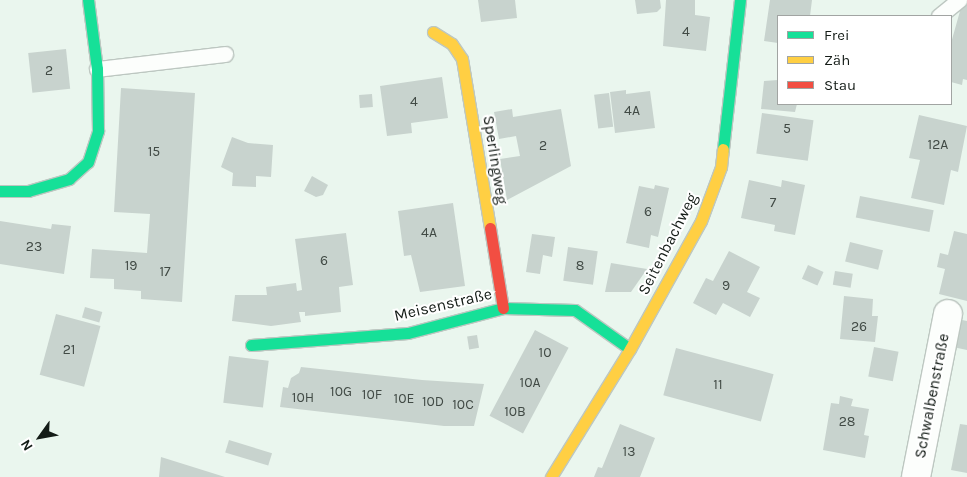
<!DOCTYPE html>
<meta charset="utf-8">
<style>
body{margin:0}
#map{position:relative;width:967px;height:477px;overflow:hidden;background:#eaf6ee;font-family:Karla,sans-serif}
div>[style]{position:absolute}
.building>*{inset:0;background:#c8d3ce;transform-origin:0 0}
.roads{filter:drop-shadow(1px 0 #bdc7c1) drop-shadow(-1px 0 #bdc7c1) drop-shadow(0 1px #bdc7c1) drop-shadow(0 -1px #bdc7c1)}
.lane>*{height:15px;margin:-7.5px;padding:0 7.5px;transform-origin:7.5px;border-radius:7.5px;background:#fcfefc}
.street>*{height:28px;margin:-14px;padding:0 14px;transform-origin:14px;border-radius:14px;background:#fcfefc}
.fast>*{height:11px;margin:-5.5px;padding:0 5.5px;transform-origin:5.5px;border-radius:5.5px;background:#16e098}
.slow>*{height:11px;margin:-5.5px;padding:0 5.5px;transform-origin:5.5px;border-radius:5.5px;background:#ffcf43}
.jam>*{height:11px;margin:-5.5px;padding:0 5.5px;transform-origin:5.5px;border-radius:5.5px;background:#f24e42}
span{translate:-50% -50%;white-space:nowrap;text-align:center;line-height:1.15;-webkit-text-stroke:4px #fff;paint-order:stroke}
.number-label{font-size:14px;color:#414a45}
.number-label span{-webkit-text-stroke-width:0}
.street-label{font-size:16px;color:#141c17}
.legend{position:absolute;left:777px;top:15px;width:175px;height:90px;box-sizing:border-box;background:#fff;border:1px solid #a1a4a2;margin:0;padding:6px 9px;list-style:none;font-size:15px;color:#141c17}
.legend li{display:flex;align-items:center;gap:10px;height:25px}
.legend b{width:25px;border:1px solid #a1a4a2}
.north{position:absolute;left:15px;top:412px;width:50px;height:50px;-webkit-text-stroke:4px #fff;paint-order:stroke;rotate:238deg;font-size:14px;font-weight:700;line-height:20px;text-align:center;color:#141c17}
.north::after{content:'';display:block;margin:auto;width:18px;height:22px;background:#141c17;clip-path:polygon(50% 0,100% 100%,50% 72%,0 100%)}
</style>
<div id="map">
<div class="building">
<i style="clip-path:polygon(478px 0,515px 0,517px 18px,481px 22px)"></i>
<i style="clip-path:polygon(635px 0,660px 0,661px 8px,657px 12px,637px 14px)"></i>
<i style="clip-path:polygon(666px 0,695px 0,695px 15px,710px 17px,706px 51px,663px 46px)"></i>
<i style="clip-path:polygon(770px 0,812px 0,810px 16px,778px 16px,778px 43px,764px 41px)"></i>
<i style="clip-path:polygon(962px 4px,967px 5px,967px 80px,963px 79px,962px 85px,951px 82px,951px 43px)"></i>
<i style="left:66px;top:49px;width:40px;height:38px;rotate:84deg"></i>
<i style="clip-path:polygon(442px 77px,448px 118px,411px 123px,412px 133px,387px 136px,380px 86px)"></i>
<i style="clip-path:polygon(778px 80px,778px 104px,797px 104px,795px 112px,761px 109px,764px 81px)"></i>
<i style="clip-path:polygon(121px 88px,195px 93px,182px 302px,141px 299px,141px 291px,114px 289px,114px 279px,90px 278px,92px 249px,147px 253px,150px 214px,114px 212px)"></i>
<i style="clip-path:polygon(626px 90px,626px 94px,650px 91px,655px 128px,615px 133px,610px 92px)"></i>
<i style="left:609px;top:93px;width:34px;height:15px;rotate:83deg"></i>
<i style="left:372px;top:94px;width:13px;height:13px;rotate:86deg"></i>
<i style="clip-path:polygon(512px 109px,513px 117px,561px 109px,571px 166px,507px 200px,500px 159px,520px 156px,516px 136px,499px 139px,494px 112px)"></i>
<i style="left:762px;top:113px;width:52px;height:41px;rotate:8deg"></i>
<i style="clip-path:polygon(919px 115px,967px 126px,958px 172px,951px 170px,944px 205px,911px 198px,920px 160px,909px 158px)"></i>
<i style="clip-path:polygon(232px 137px,248px 143px,273px 145px,271px 177px,256px 176px,256px 187px,232px 186px,233px 173px,221px 167px)"></i>
<i style="clip-path:polygon(312px 176px,328px 185px,323px 195px,316px 197px,304px 191px)"></i>
<i style="clip-path:polygon(749px 180px,781px 187px,782px 180px,805px 185px,795px 235px,774px 231px,775px 225px,741px 218px)"></i>
<i style="clip-path:polygon(655px 185px,669px 188px,658px 237px,651px 235px,649px 248px,626px 243px,639px 186px,654px 189px)"></i>
<i style="left:860px;top:196px;width:75px;height:22px;rotate:11deg"></i>
<i style="clip-path:polygon(453px 203px,465px 286px,420px 292px,411px 255px,404px 256px,398px 211px)"></i>
<i style="clip-path:polygon(0 221px,51px 229px,52px 224px,71px 226px,64px 274px,0 264px)"></i>
<i style="clip-path:polygon(954px 231px,967px 234px,967px 301px,939px 294px,945px 269px,937px 267px,940px 253px,948px 255px)"></i>
<i style="clip-path:polygon(346px 233px,353px 285px,339px 287px,341px 312px,305px 316px,305px 312px,299px 312px,301px 322px,271px 326px,232px 321px,235px 295px,267px 295px,266px 287px,296px 283px,297px 291px,302px 290px,295px 239px)"></i>
<i style="clip-path:polygon(532px 234px,555px 237px,552px 257px,543px 255px,540px 274px,526px 272px)"></i>
<i style="left:850px;top:242px;width:34px;height:20px;rotate:14deg"></i>
<i style="left:568px;top:247px;width:30px;height:34px;rotate:8deg"></i>
<i style="clip-path:polygon(729px 251px,760px 267px,747px 292px,760px 298px,750px 317px,723px 303px,716px 315px,693px 303px,706px 278px,713px 281px)"></i>
<i style="clip-path:polygon(611px 263px,647px 269px,631px 292px,605px 292px)"></i>
<i style="left:808px;top:265px;width:17px;height:15px;rotate:24deg"></i>
<i style="left:835px;top:271px;width:18px;height:14px;rotate:9deg"></i>
<i style="clip-path:polygon(844px 296px,873px 299px,872px 316px,878px 316px,875px 342px,840px 339px)"></i>
<i style="left:85px;top:307px;width:18px;height:11px;rotate:16deg"></i>
<i style="left:56px;top:314px;width:46px;height:63px;rotate:15deg"></i>
<i style="clip-path:polygon(957px 319px,967px 321px,967px 350px,953px 347px)"></i>
<i style="left:535px;top:330px;width:38px;height:97px;rotate:28deg"></i>
<i style="left:477px;top:335px;width:13px;height:10px;rotate:81deg"></i>
<i style="left:874px;top:347px;width:25px;height:30px;rotate:11deg"></i>
<i style="left:676px;top:348px;width:101px;height:49px;rotate:15deg"></i>
<i style="left:229px;top:356px;width:40px;height:47px;rotate:7deg"></i>
<i style="clip-path:polygon(301px 367px,422px 380px,484px 384px,474px 426px,444px 426px,280px 407px,283px 387px,288px 388px,291px 378px,299px 373px)"></i>
<i style="clip-path:polygon(840px 396px,853px 399px,851px 406px,869px 409px,864px 435px,869px 436px,865px 458px,823px 450px,831px 403px,839px 404px)"></i>
<i style="clip-path:polygon(620px 424px,655px 438px,640px 477px,594px 477px,598px 467px,602px 468px)"></i>
<i style="clip-path:polygon(960px 424px,967px 425px,967px 473px,951px 470px)"></i>
<i style="left:229px;top:440px;width:45px;height:13px;rotate:17deg"></i>
<i style="clip-path:polygon(161px 457px,225px 477px,159px 477px)"></i>
</div>
<div class="roads">
<div class="lane">
<i style="left:939px;top:16px;width:26px;rotate:-39deg"></i>
<i style="left:97px;top:69px;width:129px;rotate:-6.7deg"></i>
</div>
<div class="street">
<i style="left:916px;top:477px;width:166px;rotate:-78.9deg"></i>
</div>
<div class="fast">
<i style="left:723px;top:149px;width:150px;rotate:-83.5deg"></i>
<i style="left:0;top:191px;width:28px"></i>
<i style="left:28px;top:191px;width:43px;rotate:-16.3deg"></i>
<i style="left:69px;top:179px;width:25px;rotate:-42deg"></i>
<i style="left:88px;top:162px;width:33px;rotate:-72deg"></i>
<i style="left:98px;top:131px;width:62px;rotate:-90.9deg"></i>
<i style="left:97px;top:69px;width:70px;rotate:-97.4deg"></i>
<i style="left:251px;top:345px;width:157px;rotate:-4.4deg"></i>
<i style="left:408px;top:333px;width:98px;rotate:-14.7deg"></i>
<i style="left:503px;top:308px;width:72px;rotate:1.6deg"></i>
<i style="left:575px;top:310px;width:67px;rotate:35.3deg"></i>
</div>
<div class="slow">
<i style="left:433px;top:32px;width:22px;rotate:32deg"></i>
<i style="left:452px;top:44px;width:18px;rotate:56deg"></i>
<i style="left:462px;top:59px;width:171px;rotate:80.6deg"></i>
<i style="left:551px;top:477px;width:150px;rotate:-58.3deg"></i>
<i style="left:630px;top:349px;width:146px;rotate:-61deg"></i>
<i style="left:701px;top:221px;width:58px;rotate:-69.7deg"></i>
<i style="left:721px;top:167px;width:18px;rotate:-84deg"></i>
</div>
<div class="jam">
<i style="left:490px;top:228px;width:81px;rotate:80.8deg"></i>
</div>
</div>
<div class="number-label">
<span style="left:686px;top:32px">4</span>
<span style="left:49px;top:71px">2</span>
<span style="left:414px;top:102px">4</span>
<span style="left:632px;top:111px">4A</span>
<span style="left:787px;top:129px">5</span>
<span style="left:938px;top:145px">12A</span>
<span style="left:543px;top:146px">2</span>
<span style="left:154px;top:152px">15</span>
<span style="left:773px;top:203px">7</span>
<span style="left:648px;top:212px">6</span>
<span style="left:429px;top:233px">4A</span>
<span style="left:34px;top:247px">23</span>
<span style="left:324px;top:261px">6</span>
<span style="left:131px;top:266px">19</span>
<span style="left:580px;top:266px">8</span>
<span style="left:165px;top:272px">17</span>
<span style="left:726px;top:286px">9</span>
<span style="left:859px;top:327px">26</span>
<span style="left:69px;top:350px">21</span>
<span style="left:545px;top:353px">10</span>
<span style="left:530px;top:383px">10A</span>
<span style="left:718px;top:385px">11</span>
<span style="left:341px;top:392px">10G</span>
<span style="left:372px;top:395px">10F</span>
<span style="left:303px;top:398px">10H</span>
<span style="left:404px;top:399px">10E</span>
<span style="left:433px;top:402px">10D</span>
<span style="left:463px;top:405px">10C</span>
<span style="left:515px;top:412px">10B</span>
<span style="left:847px;top:422px">28</span>
<span style="left:629px;top:452px">13</span>
</div>
<div class="street-label">
<span style="left:495px;top:160px;rotate:81deg">Sperlingweg</span>
<span style="left:668px;top:244px;rotate:-63deg">Seitenbachweg</span>
<span style="left:443px;top:305px;rotate:-13deg">Meisenstraße</span>
<span style="left:932px;top:396px;rotate:-79deg">Schwalbenstraße</span>
</div>
<ul class="legend">
<li><b style="height:6px;background:#16e098"></b>Frei</li>
<li><b style="height:6px;background:#ffcf43"></b>Zäh</li>
<li><b style="height:6px;background:#f24e42"></b>Stau</li>
</ul>
<div class="north">N</div>
</div>
